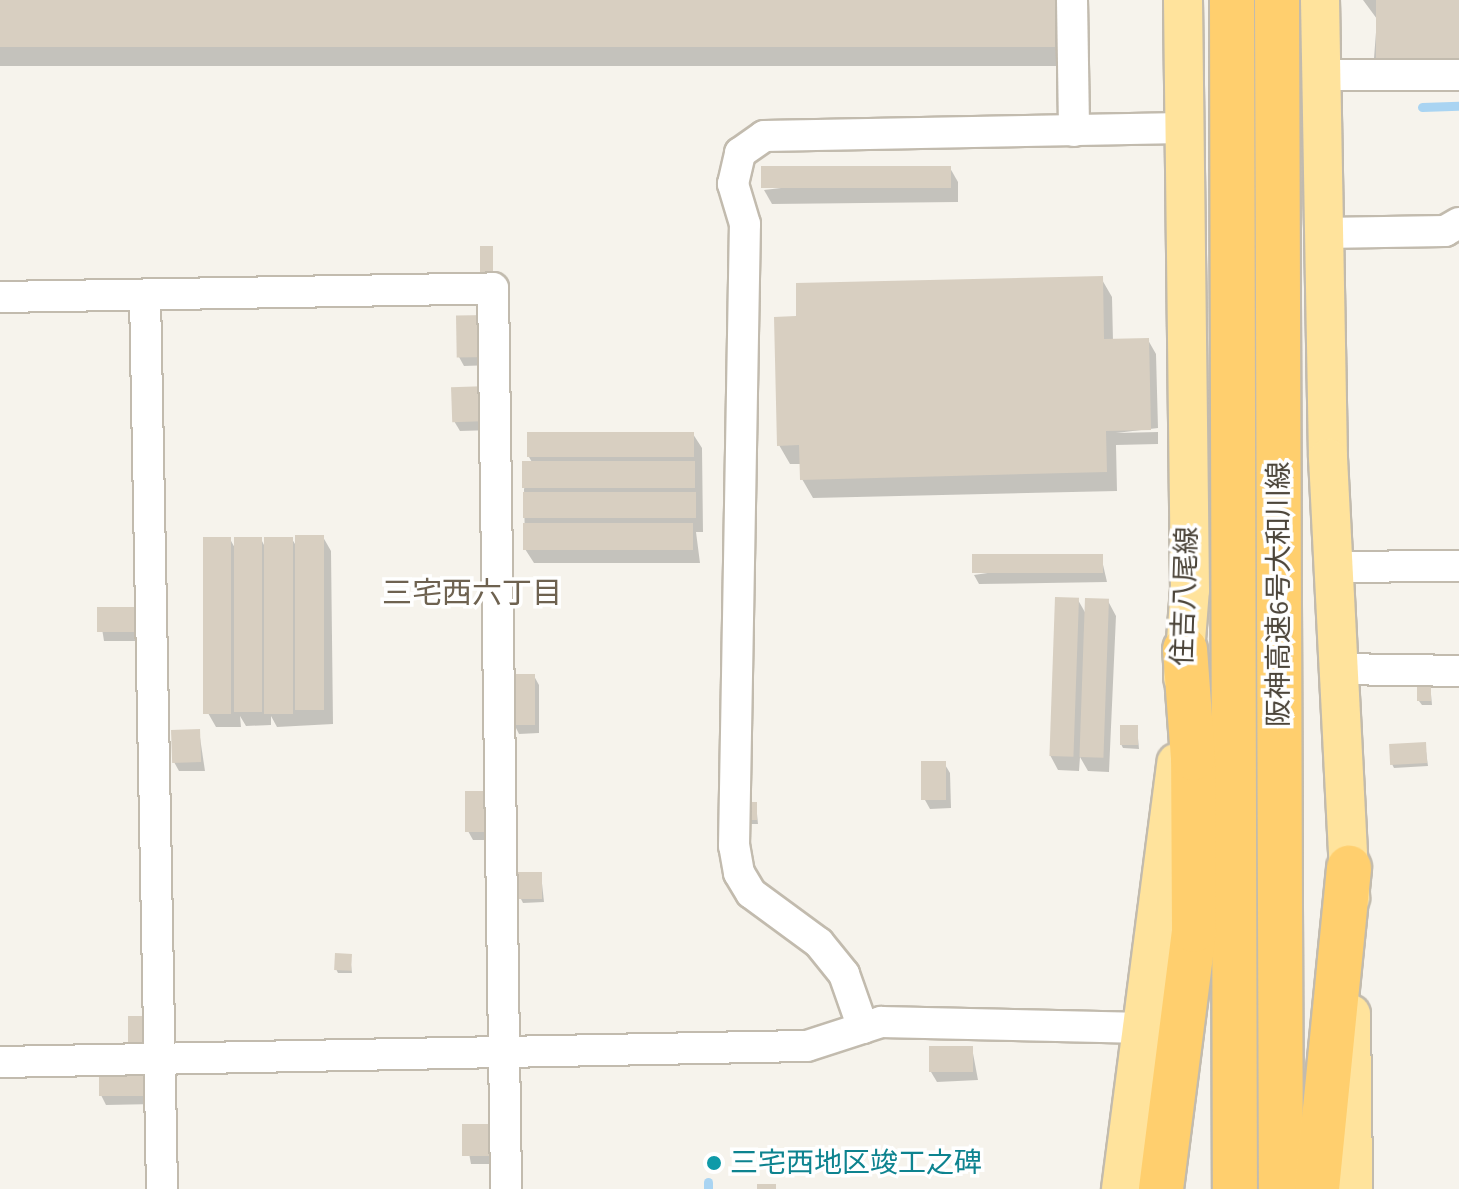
<!DOCTYPE html>
<meta charset="utf-8">
<style>
body{margin:0}
#map{position:relative;width:1459px;height:1189px;overflow:hidden;background:#f6f3ec;font-family:"Source Sans 3","Noto Sans JP",sans-serif}
div>[style]{position:absolute}
.shadow>*{inset:0;background:#0003;transform-origin:0 0}
.stream>*{height:9px;margin:-4.5px;padding:0 4.5px;transform-origin:4.5px;border-radius:4.5px;background:#a9d4f2}
.building>*{inset:0;background:#d8cfc1;transform-origin:0 0}
.roads{filter:drop-shadow(2px 0 #c2bbae) drop-shadow(-2px 0 #c2bbae) drop-shadow(0 2px #c2bbae) drop-shadow(0 -2px #c2bbae)}
.minor>*{height:30px;margin:-15px;padding:0 15px;transform-origin:15px;border-radius:15px;background:#fff}
.major>*{height:38px;margin:-19px;padding:0 19px;transform-origin:19px;border-radius:19px;background:#ffe39c}
.highway>*{height:44px;margin:-22px;padding:0 22px;transform-origin:22px;border-radius:22px;background:#ffcf6e}
.dots>*{width:22px;height:22px;translate:-50% -50%;box-sizing:border-box;border:4px solid #fff;border-radius:50%}
span{translate:-50% -50%;white-space:nowrap;text-align:center;line-height:1.15;-webkit-text-stroke:7px #fff;paint-order:stroke}
.street-label{font-size:28px;color:#4b4439}
.culture-label{font-size:28px;color:#0d838f}
.left{translate:0 -50%;text-align:left}
.neighbourhood-label{font-size:30px;color:#6e6250}
</style>
<div id="map">
<div class="shadow">
<i style="left:0;top:0;width:1065px;height:66px"></i>
<i style="clip-path:polygon(1363px 0,1459px 0,1385px 77px,1374px 58px,1377px 19px)"></i>
<i style="clip-path:polygon(950px 168px,958px 182px,958px 202px,772px 204px,764px 190px)"></i>
<i style="clip-path:polygon(1101px 278px,1112px 297px,1113px 341px,1148px 340px,1156px 354px,1158px 428px,1116px 433px,1158px 432px,1158px 444px,1116px 445px,1117px 491px,813px 498px,802px 479px,802px 464px,790px 464px,779px 445px)"></i>
<i style="clip-path:polygon(458px 318px,494px 365px,464px 366px,459px 357px)"></i>
<i style="clip-path:polygon(493px 397px,494px 430px,460px 431px,454px 421px)"></i>
<i style="clip-path:polygon(693px 434px,702px 448px,703px 532px,696px 532px,700px 563px,534px 563px,525px 549px,524px 489px,533px 464px,529px 457px)"></i>
<i style="clip-path:polygon(323px 537px,331px 551px,333px 724px,277px 727px,271px 716px,271px 725px,246px 726px,240px 716px,241px 727px,216px 727px,208px 713px,230px 539px,236px 550px,261px 539px,266px 549px,292px 539px,298px 549px)"></i>
<i style="clip-path:polygon(1101px 556px,1107px 582px,979px 584px,974px 575px)"></i>
<i style="clip-path:polygon(1078px 600px,1086px 614px,1108px 601px,1116px 616px,1109px 772px,1088px 771px,1080px 757px,1079px 771px,1058px 770px,1050px 755px)"></i>
<i style="clip-path:polygon(99px 610px,154px 641px,104px 641px)"></i>
<i style="clip-path:polygon(534px 676px,539px 685px,539px 733px,519px 734px,514px 724px)"></i>
<i style="clip-path:polygon(1430px 683px,1432px 705px,1422px 705px,1419px 701px)"></i>
<i style="clip-path:polygon(1137px 727px,1139px 749px,1123px 748px,1121px 744px)"></i>
<i style="clip-path:polygon(199px 731px,205px 771px,179px 771px,174px 762px)"></i>
<i style="clip-path:polygon(1425px 744px,1428px 766px,1394px 768px,1392px 764px)"></i>
<i style="clip-path:polygon(944px 763px,950px 773px,951px 808px,930px 809px,925px 800px)"></i>
<i style="clip-path:polygon(467px 793px,499px 840px,473px 840px,468px 831px)"></i>
<i style="clip-path:polygon(756px 804px,758px 824px,751px 824px,749px 820px)"></i>
<i style="clip-path:polygon(541px 874px,544px 902px,523px 903px,521px 899px)"></i>
<i style="clip-path:polygon(350px 956px,352px 973px,338px 973px,336px 969px)"></i>
<i style="clip-path:polygon(972px 1048px,978px 1080px,937px 1082px,931px 1072px)"></i>
<i style="clip-path:polygon(150px 1070px,155px 1104px,106px 1105px,101px 1095px)"></i>
<i style="clip-path:polygon(464px 1126px,506px 1164px,471px 1164px)"></i>
</div>
<div class="stream">
<i style="left:1422px;top:107px;width:37px;rotate:-2deg"></i>
<i style="left:708px;top:1182px;width:7px;rotate:90deg"></i>
</div>
<div class="building">
<i style="left:0;top:0;width:1055px;height:47px"></i>
<i style="left:1376px;top:0;width:83px;height:59px"></i>
<i style="left:951px;top:166px;width:22px;height:190px;rotate:90deg"></i>
<i style="left:480px;top:246px;width:13px;height:27px"></i>
<i style="clip-path:polygon(1103px 276px,1104px 339px,1149px 338px,1151px 430px,1106px 431px,1107px 472px,800px 480px,799px 445px,777px 446px,774px 317px,796px 316px,796px 283px)"></i>
<i style="left:489px;top:315px;width:42px;height:33px;rotate:89deg"></i>
<i style="left:489px;top:386px;width:35px;height:38px;rotate:88deg"></i>
<i style="left:694px;top:432px;width:25px;height:167px;rotate:90deg"></i>
<i style="left:695px;top:461px;width:27px;height:173px;rotate:90deg"></i>
<i style="left:696px;top:492px;width:26px;height:173px;rotate:90deg"></i>
<i style="left:523px;top:523px;width:170px;height:27px"></i>
<i style="left:295px;top:535px;width:29px;height:175px"></i>
<i style="left:203px;top:537px;width:28px;height:177px"></i>
<i style="left:234px;top:537px;width:28px;height:175px"></i>
<i style="left:264px;top:537px;width:29px;height:177px"></i>
<i style="left:1103px;top:554px;width:19px;height:131px;rotate:90deg"></i>
<i style="left:1055px;top:597px;width:24px;height:159px;rotate:2deg"></i>
<i style="left:1085px;top:598px;width:24px;height:159px;rotate:2deg"></i>
<i style="left:149px;top:607px;width:25px;height:52px;rotate:90deg"></i>
<i style="left:511px;top:674px;width:24px;height:51px"></i>
<i style="left:1417px;top:681px;width:14px;height:20px"></i>
<i style="left:1120px;top:725px;width:18px;height:20px"></i>
<i style="left:200px;top:729px;width:33px;height:29px;rotate:88deg"></i>
<i style="left:1426px;top:742px;width:21px;height:37px;rotate:87deg"></i>
<i style="left:946px;top:761px;width:39px;height:25px;rotate:90deg"></i>
<i style="left:465px;top:791px;width:29px;height:41px"></i>
<i style="left:747px;top:802px;width:10px;height:18px"></i>
<i style="left:518px;top:872px;width:24px;height:27px"></i>
<i style="left:335px;top:953px;width:17px;height:17px;rotate:3deg"></i>
<i style="left:128px;top:1016px;width:24px;height:29px"></i>
<i style="left:973px;top:1046px;width:26px;height:44px;rotate:90deg"></i>
<i style="left:151px;top:1068px;width:28px;height:52px;rotate:90deg"></i>
<i style="left:462px;top:1124px;width:40px;height:32px"></i>
<i style="left:757px;top:1184px;width:19px;height:5px"></i>
</div>
<div class="roads">
<div class="minor">
<i style="left:1072px;top:0;width:131px;rotate:89.1deg"></i>
<i style="left:1321px;top:75px;width:138px"></i>
<i style="left:1323px;top:233px;width:122px;rotate:-0.9deg"></i>
<i style="left:1445px;top:231px;width:16px;rotate:-30deg"></i>
<i style="left:145px;top:295px;width:894px;rotate:88.91deg"></i>
<i style="left:0;top:297px;width:493px;rotate:-1deg"></i>
<i style="left:493px;top:288px;width:901px;rotate:89.17deg"></i>
<i style="left:1332px;top:567px;width:127px;rotate:-0.5deg"></i>
<i style="left:1337px;top:669px;width:122px;rotate:0.9deg"></i>
<i style="left:863px;top:1028px;width:57px;rotate:-109.4deg"></i>
<i style="left:844px;top:974px;width:40px;rotate:-129deg"></i>
<i style="left:819px;top:943px;width:84px;rotate:-143.7deg"></i>
<i style="left:751px;top:893px;width:23px;rotate:-121deg"></i>
<i style="left:739px;top:873px;width:27px;rotate:-100deg"></i>
<i style="left:734px;top:846px;width:622px;rotate:-88.99deg"></i>
<i style="left:745px;top:224px;width:42px;rotate:-106.7deg"></i>
<i style="left:733px;top:184px;width:32px;rotate:-77deg"></i>
<i style="left:740px;top:153px;width:29px;rotate:-35deg"></i>
<i style="left:764px;top:136px;width:418px;rotate:-1.1deg"></i>
<i style="left:0;top:1062px;width:807px;rotate:-1.14deg"></i>
<i style="left:807px;top:1046px;width:78px;rotate:-18deg"></i>
<i style="left:881px;top:1022px;width:264px;rotate:1.3deg"></i>
</div>
<div class="major">
<i style="left:1320px;top:0;width:458px;rotate:89deg"></i>
<i style="left:1328px;top:458px;width:440px;rotate:87.1deg"></i>
<i style="left:1183px;top:678px;width:88px;rotate:-85.5deg"></i>
<i style="left:1190px;top:590px;width:590px;rotate:-90.68deg"></i>
<i style="left:1351px;top:1014px;width:175px;rotate:89.3deg"></i>
<i style="left:1121px;top:1189px;width:430px;rotate:-82.6deg"></i>
</div>
<div class="highway">
<i style="left:1232px;top:0;width:1189px;rotate:89.86deg"></i>
<i style="left:1277px;top:0;width:1189px;rotate:89.81deg"></i>
<i style="left:1161px;top:1189px;width:261px;rotate:-82.7deg"></i>
<i style="left:1194px;top:930px;width:172px;rotate:-90.3deg"></i>
<i style="left:1193px;top:758px;width:109px;rotate:-94.2deg"></i>
<i style="left:1317px;top:1189px;width:323px;rotate:-84.3deg"></i>
</div>
</div>
<div class="dots">
<i style="left:714px;top:1163px;background:#0f9aa8"></i>
</div>
<div class="street-label">
<span style="left:1279px;top:594px;rotate:-90deg">阪神高速6号大和川線</span>
<span style="left:1185px;top:596px;rotate:-88deg">住吉八尾線</span>
</div>
<div class="culture-label">
<span class="left" style="left:730px;top:1163px">三宅西地区竣工之碑</span>
</div>
<div class="neighbourhood-label">
<span style="left:472px;top:594px">三宅西六丁目</span>
</div>
</div>
